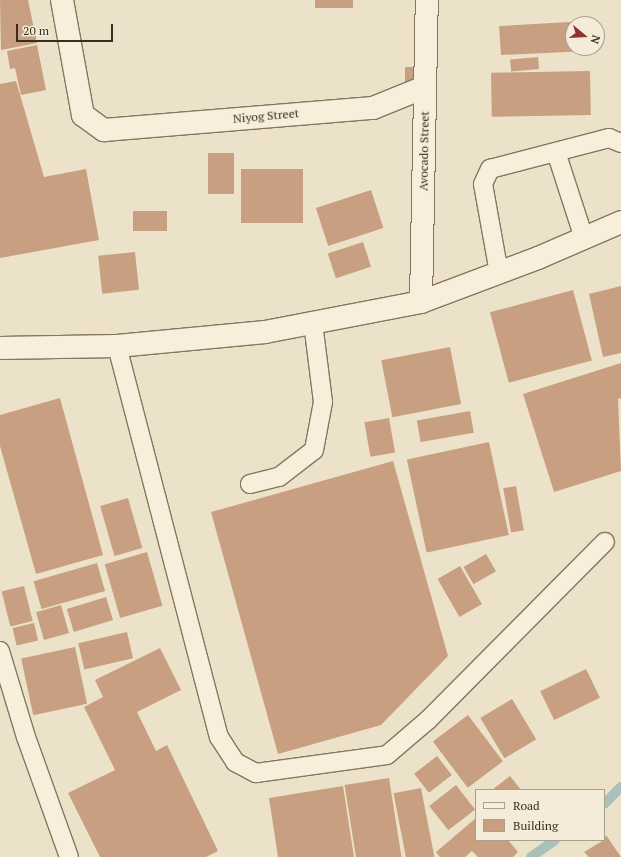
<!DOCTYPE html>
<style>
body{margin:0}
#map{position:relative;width:621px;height:857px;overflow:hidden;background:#ece2c9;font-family:"PT Serif",serif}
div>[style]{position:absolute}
.stream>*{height:10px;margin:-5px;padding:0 5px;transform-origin:5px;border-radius:5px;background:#a9c1ba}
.building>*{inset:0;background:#c89f81;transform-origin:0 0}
.roads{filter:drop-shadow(1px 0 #88755f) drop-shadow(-1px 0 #88755f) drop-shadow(0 1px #88755f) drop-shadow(0 -1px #88755f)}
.service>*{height:18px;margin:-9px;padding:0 9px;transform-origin:9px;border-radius:9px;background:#f7efdc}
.minor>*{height:22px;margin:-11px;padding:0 11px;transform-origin:11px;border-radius:11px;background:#f7efdc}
.tertiary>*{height:22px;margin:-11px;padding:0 11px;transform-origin:11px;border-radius:11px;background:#f7efdc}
span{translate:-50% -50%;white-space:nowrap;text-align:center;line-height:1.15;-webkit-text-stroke:3px #f4ecd8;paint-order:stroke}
.street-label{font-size:12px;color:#392d21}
.legend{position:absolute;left:475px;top:789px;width:130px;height:52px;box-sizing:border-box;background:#f4ecd8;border:1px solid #a9a08f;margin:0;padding:5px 7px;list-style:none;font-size:12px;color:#392d21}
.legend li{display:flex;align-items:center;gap:8px;height:20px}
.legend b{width:20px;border:1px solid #a9a08f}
.north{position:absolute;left:565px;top:16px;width:40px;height:40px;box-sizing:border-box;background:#f4ecd8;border:1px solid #a9a08f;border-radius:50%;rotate:108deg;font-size:11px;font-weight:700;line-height:16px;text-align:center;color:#392d21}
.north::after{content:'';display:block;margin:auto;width:14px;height:18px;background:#933232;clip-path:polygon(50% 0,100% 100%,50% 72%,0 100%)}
.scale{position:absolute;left:16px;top:24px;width:97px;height:18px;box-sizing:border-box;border:2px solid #392d21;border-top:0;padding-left:5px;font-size:12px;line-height:14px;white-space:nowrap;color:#392d21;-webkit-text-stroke:3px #f4ecd8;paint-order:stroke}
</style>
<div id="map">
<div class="stream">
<i style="left:604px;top:804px;width:24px;rotate:-45deg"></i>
<i style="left:531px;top:857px;width:29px;rotate:-35deg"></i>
</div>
<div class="building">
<i style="clip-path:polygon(0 0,28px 0,37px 43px,1px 50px)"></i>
<i style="left:315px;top:0;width:38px;height:8px"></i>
<i style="clip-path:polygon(587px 21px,587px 24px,573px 24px,573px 48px,588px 48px,588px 51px,501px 55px,499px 26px)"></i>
<i style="clip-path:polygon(37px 45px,46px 90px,21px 95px,15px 68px,10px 69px,7px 51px)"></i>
<i style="left:538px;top:57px;width:12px;height:28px;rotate:85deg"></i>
<i style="left:405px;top:67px;width:14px;height:17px"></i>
<i style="left:590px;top:71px;width:44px;height:99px;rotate:89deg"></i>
<i style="clip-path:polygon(16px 81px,44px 177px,86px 169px,99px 240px,0 258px,0 84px)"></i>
<i style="left:208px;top:153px;width:26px;height:41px"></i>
<i style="left:241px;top:169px;width:62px;height:54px"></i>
<i style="left:371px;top:190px;width:40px;height:58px;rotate:72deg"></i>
<i style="left:167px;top:211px;width:20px;height:34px;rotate:90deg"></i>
<i style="left:363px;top:242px;width:26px;height:37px;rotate:72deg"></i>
<i style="left:135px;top:252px;width:38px;height:37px;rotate:84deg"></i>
<i style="clip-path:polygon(621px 286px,621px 353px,603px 357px,589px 294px)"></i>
<i style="left:573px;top:290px;width:73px;height:86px;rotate:75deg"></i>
<i style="left:450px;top:347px;width:58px;height:70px;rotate:79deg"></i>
<i style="clip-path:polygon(621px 363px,621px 398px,618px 399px,621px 471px,554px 492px,523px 394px)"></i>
<i style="clip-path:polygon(60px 398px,103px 555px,36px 574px,0 446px,0 415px)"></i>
<i style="left:470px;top:411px;width:22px;height:54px;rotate:80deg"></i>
<i style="left:389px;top:418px;width:35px;height:25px;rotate:80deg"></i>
<i style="left:489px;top:442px;width:95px;height:84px;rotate:78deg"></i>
<i style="clip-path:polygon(393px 461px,448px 656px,381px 725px,278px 754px,211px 512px)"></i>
<i style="left:516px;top:486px;width:45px;height:13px;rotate:80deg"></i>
<i style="left:128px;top:498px;width:52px;height:29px;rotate:74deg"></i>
<i style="left:147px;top:552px;width:56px;height:44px;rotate:74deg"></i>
<i style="left:486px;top:554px;width:20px;height:26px;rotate:60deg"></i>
<i style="left:97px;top:563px;width:29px;height:66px;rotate:74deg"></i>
<i style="left:460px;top:566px;width:44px;height:26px;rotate:60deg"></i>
<i style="left:24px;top:586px;width:36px;height:23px;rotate:76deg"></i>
<i style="left:106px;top:597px;width:24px;height:41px;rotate:73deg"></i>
<i style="left:61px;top:605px;width:29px;height:26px;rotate:74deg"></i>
<i style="left:34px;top:623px;width:18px;height:22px;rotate:77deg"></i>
<i style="left:127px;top:632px;width:27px;height:50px;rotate:77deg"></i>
<i style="left:75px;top:647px;width:58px;height:55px;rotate:78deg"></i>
<i style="clip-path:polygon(160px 648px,181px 690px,137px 712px,156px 751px,167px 745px,218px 851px,206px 857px,100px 857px,68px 793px,115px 770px,84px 707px,103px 697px,95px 680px)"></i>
<i style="left:586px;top:669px;width:32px;height:51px;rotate:64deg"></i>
<i style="left:512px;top:699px;width:47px;height:37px;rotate:59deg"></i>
<i style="left:468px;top:715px;width:58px;height:44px;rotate:53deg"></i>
<i style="left:437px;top:756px;width:24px;height:29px;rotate:52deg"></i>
<i style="clip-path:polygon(510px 776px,521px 790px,492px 790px)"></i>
<i style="left:389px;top:778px;width:80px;height:45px;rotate:81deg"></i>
<i style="left:456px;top:785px;width:31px;height:34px;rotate:52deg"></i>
<i style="clip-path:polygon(343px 786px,354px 857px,278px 857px,269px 798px)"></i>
<i style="left:421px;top:788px;width:70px;height:28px;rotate:79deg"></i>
<i style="clip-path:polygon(476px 818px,476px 840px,508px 840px,518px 852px,513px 857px,478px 857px,472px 851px,465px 857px,440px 857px,436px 852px)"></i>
<i style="clip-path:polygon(606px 835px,621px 857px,589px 857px,584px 852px,604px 840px)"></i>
</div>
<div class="roads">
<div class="service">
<i style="left:556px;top:152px;width:90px;rotate:72deg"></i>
<i style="left:499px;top:273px;width:90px;rotate:-100.2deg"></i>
<i style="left:483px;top:184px;width:17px;rotate:-65deg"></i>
<i style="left:490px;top:169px;width:123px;rotate:-14.6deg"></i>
<i style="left:609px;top:138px;width:13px;rotate:23deg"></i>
<i style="left:117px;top:346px;width:404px;rotate:75.4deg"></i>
<i style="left:219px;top:737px;width:30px;rotate:57deg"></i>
<i style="left:235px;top:762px;width:24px;rotate:28deg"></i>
<i style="left:256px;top:773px;width:132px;rotate:-7.8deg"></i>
<i style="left:387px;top:755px;width:54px;rotate:-40.5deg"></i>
<i style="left:428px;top:720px;width:251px;rotate:-45.2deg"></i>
<i style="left:250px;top:484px;width:30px;rotate:-14deg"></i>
<i style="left:279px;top:477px;width:44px;rotate:-37.6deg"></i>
<i style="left:314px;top:450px;width:49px;rotate:-79.4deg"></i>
<i style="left:323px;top:402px;width:80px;rotate:-97.2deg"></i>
<i style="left:0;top:651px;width:90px;rotate:73.2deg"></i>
<i style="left:26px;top:737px;width:127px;rotate:70.3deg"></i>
</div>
<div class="minor">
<i style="left:62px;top:0;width:117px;rotate:79.7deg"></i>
<i style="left:83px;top:115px;width:26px;rotate:36deg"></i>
<i style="left:104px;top:130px;width:270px;rotate:-4.7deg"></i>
<i style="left:373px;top:108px;width:56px;rotate:-22deg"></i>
<i style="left:421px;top:302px;width:302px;rotate:-88.9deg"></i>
</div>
<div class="tertiary">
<i style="left:0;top:348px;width:117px;rotate:-1deg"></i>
<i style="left:117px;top:346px;width:149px;rotate:-5.4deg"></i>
<i style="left:265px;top:332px;width:159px;rotate:-10.9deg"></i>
<i style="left:421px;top:302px;width:125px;rotate:-20.6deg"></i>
<i style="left:538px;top:258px;width:90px;rotate:-23.4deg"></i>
</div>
</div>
<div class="street-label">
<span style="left:266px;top:116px;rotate:-5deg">Niyog Street</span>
<span style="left:424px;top:151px;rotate:-89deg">Avocado Street</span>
</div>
<ul class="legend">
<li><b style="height:5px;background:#f7efdc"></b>Road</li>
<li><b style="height:11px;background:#c89f81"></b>Building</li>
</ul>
<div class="north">N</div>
<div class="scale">20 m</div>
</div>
